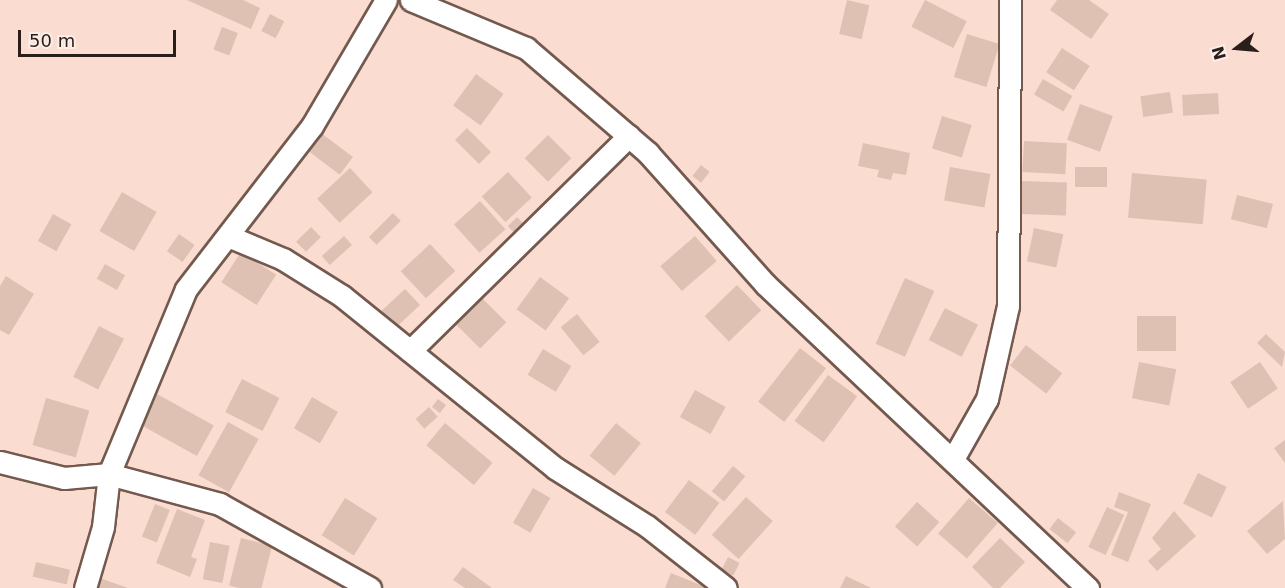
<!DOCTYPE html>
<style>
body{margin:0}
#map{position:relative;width:1285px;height:588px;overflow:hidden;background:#fbdcd0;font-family:"DejaVu Sans",sans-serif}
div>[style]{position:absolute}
.building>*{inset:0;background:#dfc1b4;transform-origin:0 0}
.roads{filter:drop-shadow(2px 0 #73594e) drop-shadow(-2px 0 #73594e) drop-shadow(0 2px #73594e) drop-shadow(0 -2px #73594e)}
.street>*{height:21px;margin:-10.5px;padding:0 10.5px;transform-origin:10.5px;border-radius:10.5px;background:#fff}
span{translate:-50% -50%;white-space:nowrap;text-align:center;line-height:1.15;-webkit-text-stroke:6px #fbeee9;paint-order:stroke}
.north{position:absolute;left:1207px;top:18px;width:60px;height:60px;-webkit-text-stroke:4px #fbeee9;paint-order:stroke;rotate:254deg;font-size:16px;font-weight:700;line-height:24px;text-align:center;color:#291e19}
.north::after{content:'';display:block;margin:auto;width:21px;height:27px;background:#291e19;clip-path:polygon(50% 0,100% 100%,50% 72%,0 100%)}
.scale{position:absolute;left:18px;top:30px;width:158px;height:27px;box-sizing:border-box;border:3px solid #291e19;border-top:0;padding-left:8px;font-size:18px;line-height:21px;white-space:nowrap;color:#291e19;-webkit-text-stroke:4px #fbeee9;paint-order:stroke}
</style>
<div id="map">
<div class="building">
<i style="clip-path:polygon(187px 0,243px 0,260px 8px,251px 29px)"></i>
<i style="left:847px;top:0;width:23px;height:35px;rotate:13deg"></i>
<i style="left:925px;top:0;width:47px;height:30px;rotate:27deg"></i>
<i style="clip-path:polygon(1057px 0,1089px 0,1109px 14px,1091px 39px,1050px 10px)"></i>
<i style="left:270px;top:14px;width:16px;height:19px;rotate:27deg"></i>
<i style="left:222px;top:27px;width:17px;height:24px;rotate:21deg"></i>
<i style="left:967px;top:34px;width:34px;height:45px;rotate:17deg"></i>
<i style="left:1062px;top:48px;width:33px;height:29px;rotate:33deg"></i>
<i style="left:476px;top:74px;width:34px;height:39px;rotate:36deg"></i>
<i style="left:1043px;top:79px;width:34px;height:18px;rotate:30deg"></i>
<i style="left:1170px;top:92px;width:21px;height:30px;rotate:82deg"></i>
<i style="left:1218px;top:93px;width:21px;height:36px;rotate:87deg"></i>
<i style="left:1080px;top:104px;width:35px;height:38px;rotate:20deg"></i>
<i style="left:942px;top:116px;width:31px;height:34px;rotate:17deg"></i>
<i style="left:467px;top:128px;width:34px;height:17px;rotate:45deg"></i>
<i style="left:321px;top:133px;width:40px;height:22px;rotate:37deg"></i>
<i style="left:548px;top:135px;width:33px;height:33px;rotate:45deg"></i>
<i style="left:1024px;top:141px;width:43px;height:31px;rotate:3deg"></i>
<i style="clip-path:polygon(863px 143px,910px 153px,906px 175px,893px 173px,891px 180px,877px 177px,879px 170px,858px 166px)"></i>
<i style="left:701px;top:165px;width:11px;height:14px;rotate:38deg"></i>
<i style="left:950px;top:167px;width:41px;height:34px;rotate:10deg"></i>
<i style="left:1107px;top:167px;width:20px;height:32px;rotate:90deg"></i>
<i style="left:350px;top:168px;width:33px;height:45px;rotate:47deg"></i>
<i style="left:508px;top:172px;width:35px;height:36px;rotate:47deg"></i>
<i style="left:1132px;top:173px;width:75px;height:45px;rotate:5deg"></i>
<i style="left:1021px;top:181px;width:46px;height:33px;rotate:2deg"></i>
<i style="left:122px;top:192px;width:40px;height:45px;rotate:30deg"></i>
<i style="left:1237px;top:195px;width:37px;height:25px;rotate:14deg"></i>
<i style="left:480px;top:201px;width:38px;height:35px;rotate:48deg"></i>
<i style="left:393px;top:213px;width:11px;height:34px;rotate:45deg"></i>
<i style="left:53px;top:214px;width:21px;height:31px;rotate:29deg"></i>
<i style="left:517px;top:217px;width:11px;height:13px;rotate:45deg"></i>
<i style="left:311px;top:227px;width:14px;height:21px;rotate:45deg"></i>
<i style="left:1034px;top:228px;width:30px;height:34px;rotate:12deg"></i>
<i style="left:179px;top:234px;width:19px;height:21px;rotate:35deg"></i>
<i style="left:344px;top:236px;width:12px;height:30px;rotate:48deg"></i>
<i style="left:695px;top:236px;width:33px;height:46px;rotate:49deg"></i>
<i style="left:430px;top:244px;width:37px;height:40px;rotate:47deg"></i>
<i style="left:241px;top:252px;width:42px;height:36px;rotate:33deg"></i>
<i style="left:105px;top:264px;width:23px;height:17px;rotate:29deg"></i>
<i style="clip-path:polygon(6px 276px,34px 294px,9px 335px,0 330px,0 286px)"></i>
<i style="left:540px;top:277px;width:36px;height:40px;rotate:36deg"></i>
<i style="left:905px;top:278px;width:32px;height:72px;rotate:24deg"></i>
<i style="left:737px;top:285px;width:35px;height:45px;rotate:46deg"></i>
<i style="left:405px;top:289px;width:22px;height:35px;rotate:47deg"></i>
<i style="left:478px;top:294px;width:40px;height:37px;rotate:45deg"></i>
<i style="left:945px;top:308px;width:37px;height:36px;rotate:27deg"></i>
<i style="left:577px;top:314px;width:36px;height:21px;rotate:51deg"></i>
<i style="left:1137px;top:316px;width:39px;height:35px"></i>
<i style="left:99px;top:326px;width:28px;height:57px;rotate:27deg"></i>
<i style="clip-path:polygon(1266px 334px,1285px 352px,1282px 367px,1257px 343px)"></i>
<i style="left:1026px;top:345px;width:46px;height:26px;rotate:38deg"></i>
<i style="left:800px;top:348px;width:33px;height:68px;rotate:38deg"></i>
<i style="left:543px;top:349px;width:33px;height:30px;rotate:31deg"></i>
<i style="left:1139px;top:362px;width:38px;height:37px;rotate:11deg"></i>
<i style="left:1260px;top:362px;width:32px;height:36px;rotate:56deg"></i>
<i style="left:828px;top:375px;width:36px;height:57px;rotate:36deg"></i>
<i style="left:242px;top:379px;width:42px;height:37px;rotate:27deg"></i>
<i style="left:695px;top:390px;width:35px;height:31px;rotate:29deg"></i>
<i style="left:157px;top:394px;width:65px;height:35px;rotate:29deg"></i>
<i style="left:312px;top:397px;width:30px;height:36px;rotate:30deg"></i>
<i style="left:46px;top:398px;width:45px;height:49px;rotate:16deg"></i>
<i style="left:438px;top:399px;width:10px;height:10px;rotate:37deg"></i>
<i style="left:429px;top:407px;width:13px;height:18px;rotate:48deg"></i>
<i style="left:228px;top:422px;width:35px;height:61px;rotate:29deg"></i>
<i style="left:445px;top:423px;width:62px;height:29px;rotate:40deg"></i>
<i style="left:616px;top:423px;width:32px;height:42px;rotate:39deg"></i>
<i style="clip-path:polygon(1285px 440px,1285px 463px,1274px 448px)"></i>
<i style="left:733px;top:466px;width:16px;height:33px;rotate:40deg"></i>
<i style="left:1198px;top:473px;width:32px;height:34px;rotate:26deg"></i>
<i style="left:689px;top:480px;width:38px;height:40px;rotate:37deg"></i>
<i style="left:533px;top:488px;width:20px;height:40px;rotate:30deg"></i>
<i style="clip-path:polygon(1119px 492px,1151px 504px,1128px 562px,1111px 555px,1128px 512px,1114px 507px)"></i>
<i style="left:746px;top:497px;width:36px;height:51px;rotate:42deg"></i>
<i style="left:345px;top:498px;width:38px;height:44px;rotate:32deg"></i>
<i style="left:969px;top:498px;width:38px;height:47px;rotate:41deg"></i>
<i style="clip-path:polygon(1283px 501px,1285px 539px,1267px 554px,1247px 531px)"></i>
<i style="left:917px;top:502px;width:30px;height:33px;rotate:42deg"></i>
<i style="left:155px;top:504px;width:16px;height:35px;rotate:22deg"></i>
<i style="left:1107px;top:507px;width:19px;height:44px;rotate:25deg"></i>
<i style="clip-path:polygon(177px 509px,205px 520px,191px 557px,197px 559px,190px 577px,156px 563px)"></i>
<i style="clip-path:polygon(1174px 511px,1196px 536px,1157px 571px,1148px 561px,1161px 549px,1152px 538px)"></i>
<i style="left:1058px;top:518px;width:23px;height:14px;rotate:38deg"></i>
<i style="left:241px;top:538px;width:32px;height:49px;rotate:14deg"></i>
<i style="clip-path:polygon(1000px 538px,1025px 562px,1000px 588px,993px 588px,972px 567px)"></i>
<i style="left:210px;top:542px;width:20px;height:38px;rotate:11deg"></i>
<i style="left:728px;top:557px;width:13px;height:14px;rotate:27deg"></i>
<i style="left:36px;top:562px;width:35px;height:15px;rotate:13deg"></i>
<i style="clip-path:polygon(463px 567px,492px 588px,465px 588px,453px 580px)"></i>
<i style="clip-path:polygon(671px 573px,708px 588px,665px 588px)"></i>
<i style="clip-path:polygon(846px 576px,871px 588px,840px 588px)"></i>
<i style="clip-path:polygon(97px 577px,128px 588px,94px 588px)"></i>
</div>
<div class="roads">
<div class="street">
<i style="left:411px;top:0;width:125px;rotate:22.7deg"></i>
<i style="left:526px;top:48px;width:161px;rotate:40.7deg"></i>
<i style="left:648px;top:153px;width:176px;rotate:48.2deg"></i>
<i style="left:765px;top:284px;width:444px;rotate:43.3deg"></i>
<i style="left:228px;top:236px;width:60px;rotate:22.7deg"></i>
<i style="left:283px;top:259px;width:70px;rotate:32.1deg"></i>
<i style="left:342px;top:296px;width:274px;rotate:38.9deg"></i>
<i style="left:555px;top:468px;width:109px;rotate:32.2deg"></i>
<i style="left:647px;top:526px;width:100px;rotate:38.1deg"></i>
<i style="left:410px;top:351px;width:307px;rotate:-44.5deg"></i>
<i style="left:953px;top:459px;width:69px;rotate:-60.5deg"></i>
<i style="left:987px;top:399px;width:95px;rotate:-77.3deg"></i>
<i style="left:1008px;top:306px;width:306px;rotate:-89.6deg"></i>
<i style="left:0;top:462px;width:66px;rotate:14deg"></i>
<i style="left:64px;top:478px;width:45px;rotate:-5.1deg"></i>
<i style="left:109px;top:474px;width:53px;rotate:96.5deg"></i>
<i style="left:103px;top:527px;width:64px;rotate:106.4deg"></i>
<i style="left:370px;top:588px;width:172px;rotate:-150.8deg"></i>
<i style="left:220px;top:504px;width:115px;rotate:-164.9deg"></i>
<i style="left:109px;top:474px;width:200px;rotate:-67.4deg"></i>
<i style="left:186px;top:289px;width:206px;rotate:-52.3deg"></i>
<i style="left:312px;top:126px;width:146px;rotate:-59.6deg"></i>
</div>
</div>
<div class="north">N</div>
<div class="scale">50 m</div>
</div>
